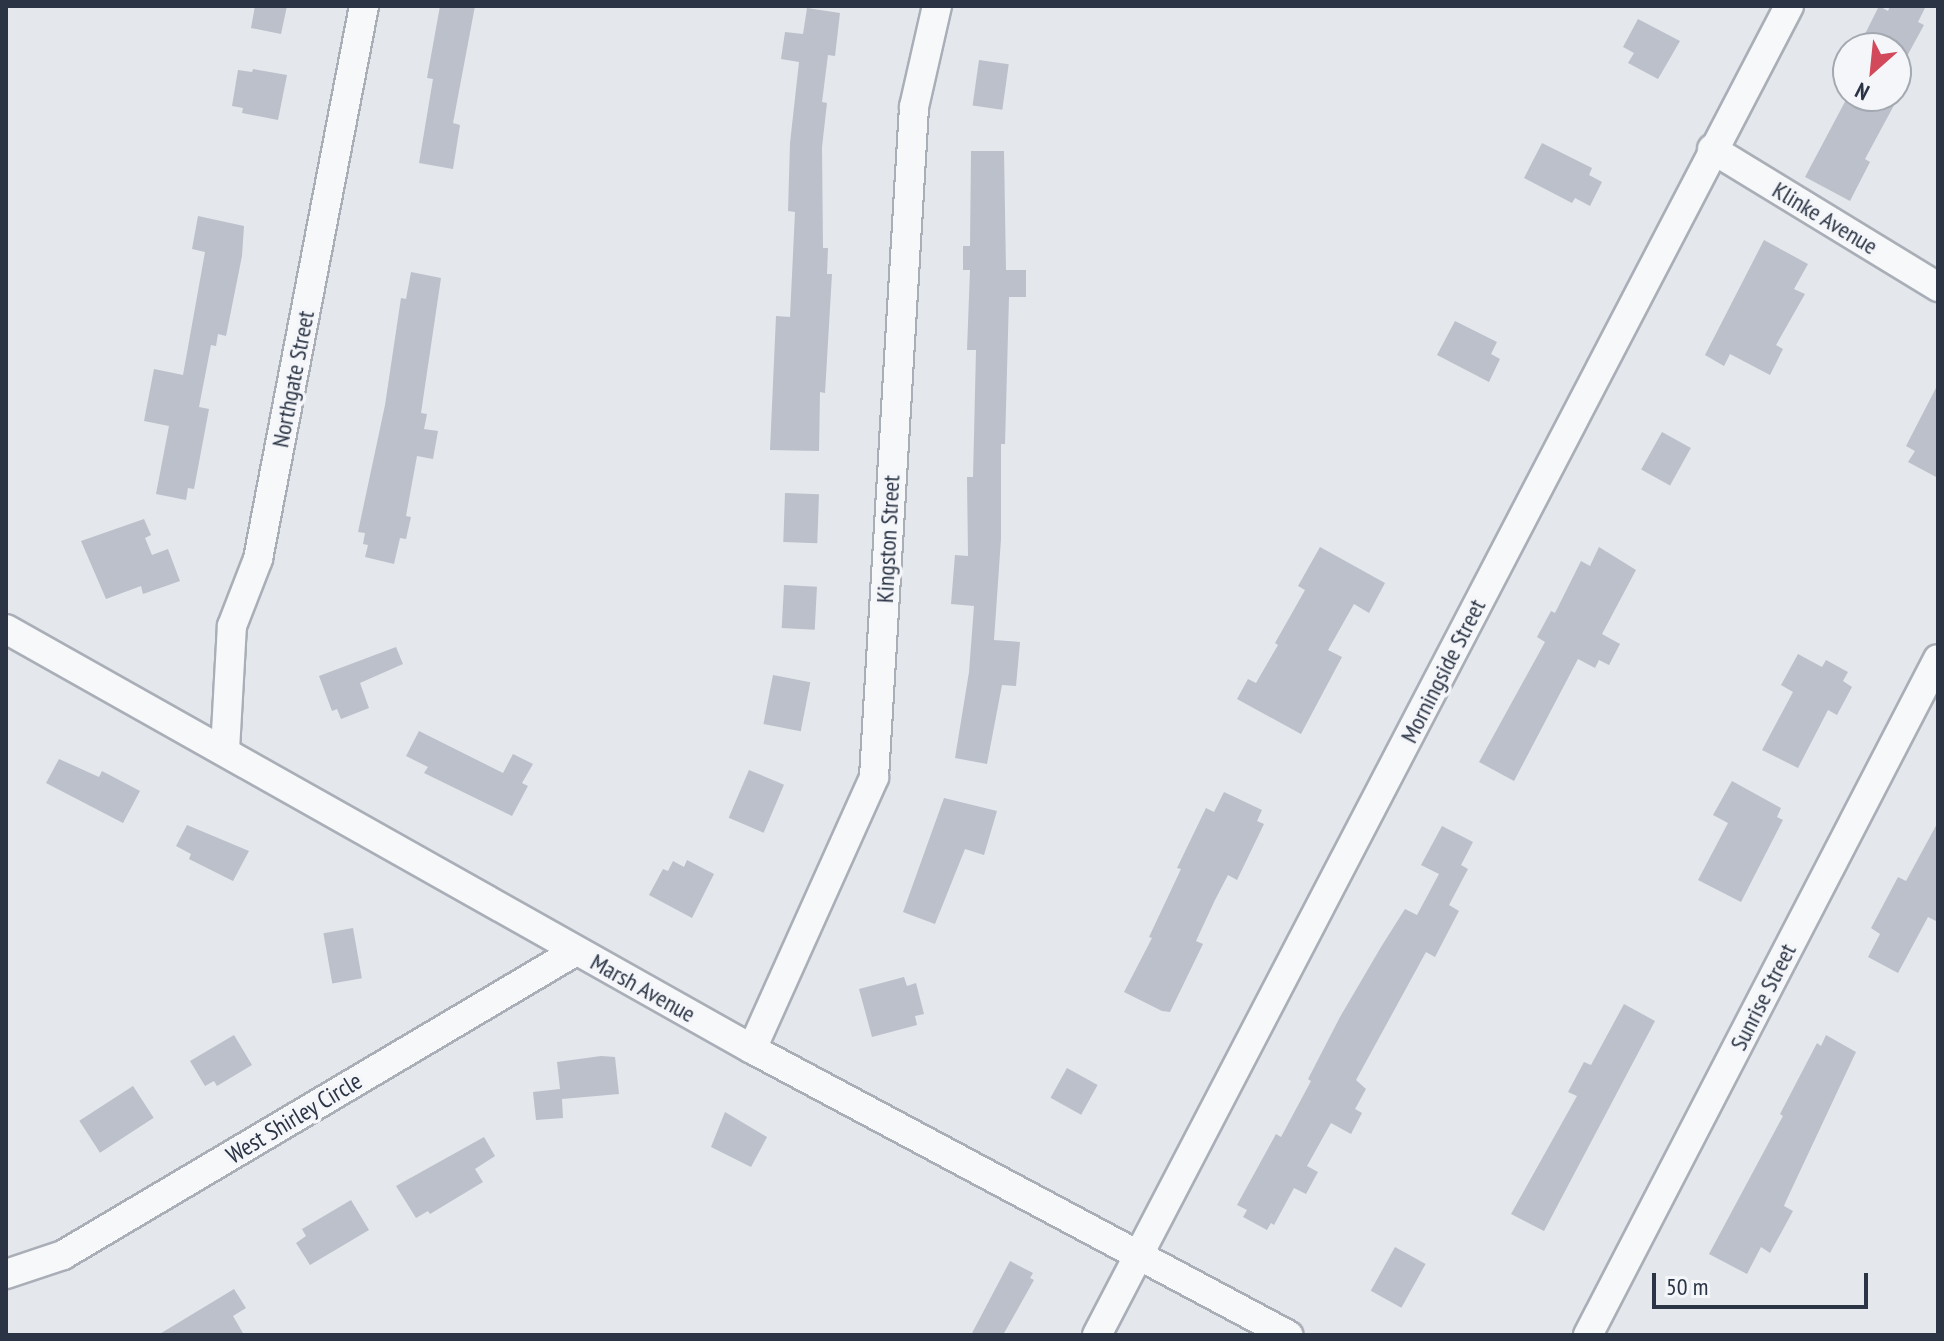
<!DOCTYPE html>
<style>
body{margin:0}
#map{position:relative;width:1944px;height:1341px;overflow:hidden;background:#e4e7ec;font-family:"PT Sans Narrow",sans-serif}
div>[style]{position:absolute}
.building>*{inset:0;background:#bbc0ca;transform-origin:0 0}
.roads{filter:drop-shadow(2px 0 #a9aeb7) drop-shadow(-2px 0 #a9aeb7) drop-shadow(0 2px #a9aeb7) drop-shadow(0 -2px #a9aeb7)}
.minor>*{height:28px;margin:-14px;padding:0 14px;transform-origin:14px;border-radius:14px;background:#f7f8fa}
span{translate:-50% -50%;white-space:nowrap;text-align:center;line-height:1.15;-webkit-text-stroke:7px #f4f6f9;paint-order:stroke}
.street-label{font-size:24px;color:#2b3445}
.frame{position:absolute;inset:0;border:8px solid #2b3445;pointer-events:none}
.north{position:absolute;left:1832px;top:32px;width:80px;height:80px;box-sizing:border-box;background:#f4f6f9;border:2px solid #a4a8b1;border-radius:50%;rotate:207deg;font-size:22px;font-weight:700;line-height:32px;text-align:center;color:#2b3445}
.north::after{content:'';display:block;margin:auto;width:28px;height:36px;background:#d1495b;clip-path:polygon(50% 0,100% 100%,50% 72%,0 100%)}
.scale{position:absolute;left:1652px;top:1273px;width:216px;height:36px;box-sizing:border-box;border:4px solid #2b3445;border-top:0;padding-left:10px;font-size:24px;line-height:28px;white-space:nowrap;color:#2b3445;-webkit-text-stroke:6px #f4f6f9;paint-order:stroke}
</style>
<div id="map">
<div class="building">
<i style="clip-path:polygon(255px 6px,287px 6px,281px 34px,251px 28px)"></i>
<i style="clip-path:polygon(440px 6px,475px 6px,453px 123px,460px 125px,453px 169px,419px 163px,433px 79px,427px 78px)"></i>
<i style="clip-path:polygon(1879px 6px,1888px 11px,1890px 6px,1926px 6px,1918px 22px,1924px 25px,1906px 58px,1896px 53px,1896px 48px,1887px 48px,1864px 36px)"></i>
<i style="clip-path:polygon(807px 8px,840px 13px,835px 56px,828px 55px,822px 102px,827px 103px,822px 147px,823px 248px,828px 248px,827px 274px,832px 274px,825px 393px,820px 392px,819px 451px,770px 450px,776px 316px,790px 317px,795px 212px,788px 211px,790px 143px,799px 62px,781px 59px,785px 32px,803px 34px)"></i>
<i style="clip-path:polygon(1638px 19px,1680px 41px,1658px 79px,1628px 63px,1634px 53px,1623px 47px)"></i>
<i style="left:979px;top:60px;width:30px;height:46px;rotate:8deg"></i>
<i style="clip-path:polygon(253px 69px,287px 75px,278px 120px,242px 113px,243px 108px,232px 106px,238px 70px,252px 72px)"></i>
<i style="clip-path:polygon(1848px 96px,1899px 96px,1865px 159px,1870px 162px,1850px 201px,1805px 177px)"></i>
<i style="clip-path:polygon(1542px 143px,1592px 168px,1589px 175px,1602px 182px,1590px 206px,1575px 198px,1572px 203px,1524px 178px)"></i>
<i style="clip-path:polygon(971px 151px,1004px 151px,1006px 270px,1026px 270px,1026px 297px,1009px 297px,1005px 444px,1001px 444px,1001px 539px,994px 640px,1020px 642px,1016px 686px,1002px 685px,987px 764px,955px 758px,969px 672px,974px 606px,951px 604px,955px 555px,968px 556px,967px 477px,973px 477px,976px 350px,967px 350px,970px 270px,963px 270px,963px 246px,970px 246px)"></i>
<i style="clip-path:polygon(198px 216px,244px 226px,242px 256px,226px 336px,218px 334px,216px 346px,211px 345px,199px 407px,209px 409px,194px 489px,188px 488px,186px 500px,156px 494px,169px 426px,144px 421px,154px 369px,183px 375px,205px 252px,192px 249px)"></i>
<i style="clip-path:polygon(1764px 240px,1808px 264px,1794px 289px,1805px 294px,1776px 345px,1783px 349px,1770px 375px,1730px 354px,1724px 366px,1705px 355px)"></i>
<i style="clip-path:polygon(411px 272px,441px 278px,421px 413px,427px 414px,424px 429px,438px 431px,433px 459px,417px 456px,406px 516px,411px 517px,406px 539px,400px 538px,394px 564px,365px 557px,368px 545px,363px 544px,365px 533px,358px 532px,385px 405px,401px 298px,406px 299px)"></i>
<i style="clip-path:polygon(1455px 321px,1497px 342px,1491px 354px,1500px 359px,1489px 382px,1437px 355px)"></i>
<i style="clip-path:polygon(1938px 384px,1938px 478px,1908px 462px,1915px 451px,1906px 446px)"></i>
<i style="left:1662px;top:432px;width:33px;height:43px;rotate:29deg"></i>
<i style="left:785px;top:493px;width:34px;height:49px;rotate:2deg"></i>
<i style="clip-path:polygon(144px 519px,151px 535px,145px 538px,152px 555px,168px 549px,180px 581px,143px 594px,141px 586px,106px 599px,81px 541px)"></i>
<i style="clip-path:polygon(1320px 547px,1385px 583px,1369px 613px,1354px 604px,1328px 650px,1342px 657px,1301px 734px,1237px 699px,1248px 679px,1256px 683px,1278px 645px,1275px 643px,1305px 590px,1298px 586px)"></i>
<i style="clip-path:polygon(1599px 547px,1636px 570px,1602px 634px,1620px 644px,1609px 665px,1599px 660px,1595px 668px,1578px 659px,1514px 781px,1479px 762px,1545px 642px,1537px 637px,1551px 611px,1555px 613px,1581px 561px,1590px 566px)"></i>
<i style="left:784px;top:585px;width:33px;height:43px;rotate:3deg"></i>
<i style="clip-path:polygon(396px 647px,403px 664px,360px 683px,369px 708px,341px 719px,337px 709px,332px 711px,319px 676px)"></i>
<i style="clip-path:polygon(1798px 654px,1822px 667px,1826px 660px,1848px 672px,1843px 681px,1852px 687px,1837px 715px,1828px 710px,1798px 768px,1762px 750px,1793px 692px,1781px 685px)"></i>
<i style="left:773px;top:675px;width:38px;height:50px;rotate:11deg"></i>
<i style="clip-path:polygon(419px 731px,503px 773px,513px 754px,533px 764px,522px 783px,528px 786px,512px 816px,424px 773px,428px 767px,406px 756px)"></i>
<i style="clip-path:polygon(59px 759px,99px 777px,102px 771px,140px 791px,123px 823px,46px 783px)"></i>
<i style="left:749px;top:770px;width:38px;height:52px;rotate:23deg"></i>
<i style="clip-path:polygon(1732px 781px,1781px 808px,1777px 817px,1783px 820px,1741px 902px,1698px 880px,1728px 823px,1713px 815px)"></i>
<i style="clip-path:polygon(1224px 792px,1262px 810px,1257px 821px,1264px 824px,1237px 880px,1228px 875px,1215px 900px,1196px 941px,1203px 944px,1170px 1012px,1162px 1011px,1124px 992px,1152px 938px,1149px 937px,1181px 869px,1177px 868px,1206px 808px,1214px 812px)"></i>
<i style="clip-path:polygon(944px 798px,997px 811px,984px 855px,965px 849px,935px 924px,903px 912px)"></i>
<i style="clip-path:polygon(1938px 822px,1938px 922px,1928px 917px,1898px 973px,1868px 957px,1880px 934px,1871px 928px,1898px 877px,1906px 881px)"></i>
<i style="clip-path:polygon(187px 825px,249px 851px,233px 881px,189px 859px,191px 854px,176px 846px)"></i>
<i style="clip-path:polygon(1442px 826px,1473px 842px,1461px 865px,1468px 869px,1449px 905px,1459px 911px,1435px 957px,1426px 952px,1356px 1080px,1366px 1089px,1355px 1109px,1362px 1113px,1351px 1134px,1331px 1123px,1307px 1166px,1318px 1172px,1306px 1194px,1294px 1188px,1274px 1225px,1271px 1223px,1267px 1230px,1243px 1217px,1247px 1210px,1237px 1205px,1276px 1134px,1281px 1137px,1311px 1081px,1308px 1079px,1340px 1017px,1381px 947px,1405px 909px,1417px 915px,1439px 874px,1421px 865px)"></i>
<i style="clip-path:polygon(687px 860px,714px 874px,692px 918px,649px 895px,663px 869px,668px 871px,673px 861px,684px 867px)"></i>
<i style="left:353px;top:928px;width:51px;height:30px;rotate:80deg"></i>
<i style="clip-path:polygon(904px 977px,907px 986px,916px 983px,924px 1014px,915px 1016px,917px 1025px,872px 1037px,859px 989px)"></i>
<i style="clip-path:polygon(1624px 1004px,1655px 1021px,1544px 1231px,1511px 1214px,1577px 1096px,1568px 1092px,1584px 1062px,1591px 1065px)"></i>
<i style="clip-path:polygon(234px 1035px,252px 1065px,217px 1086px,214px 1081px,205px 1086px,190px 1061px)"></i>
<i style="clip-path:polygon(1826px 1035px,1856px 1052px,1786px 1201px,1784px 1206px,1793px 1211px,1770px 1253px,1761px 1247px,1747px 1274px,1709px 1254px,1783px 1116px,1780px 1114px,1817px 1043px,1821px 1046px)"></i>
<i style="clip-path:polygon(601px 1056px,615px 1057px,619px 1094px,562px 1099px,563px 1118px,536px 1120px,533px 1092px,560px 1089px,557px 1062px)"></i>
<i style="left:1067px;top:1068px;width:35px;height:34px;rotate:29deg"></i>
<i style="left:133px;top:1086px;width:38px;height:64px;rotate:57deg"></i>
<i style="clip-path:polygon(725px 1112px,767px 1137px,751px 1167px,711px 1147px)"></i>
<i style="clip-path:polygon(484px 1137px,495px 1156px,475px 1169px,483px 1182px,430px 1214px,428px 1211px,416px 1218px,396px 1186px)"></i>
<i style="clip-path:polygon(351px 1200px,369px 1230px,310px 1265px,296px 1243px,306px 1236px,302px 1229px)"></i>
<i style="left:1395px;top:1247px;width:35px;height:50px;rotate:29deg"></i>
<i style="clip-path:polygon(1010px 1261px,1033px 1273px,1030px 1278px,1034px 1280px,1003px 1335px,971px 1335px)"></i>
<i style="clip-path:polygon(234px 1289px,246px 1308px,233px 1316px,244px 1335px,158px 1335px)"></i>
</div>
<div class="roads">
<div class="minor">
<i style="left:1712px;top:149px;width:265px;rotate:31.4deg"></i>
<i style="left:6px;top:629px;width:856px;rotate:29.38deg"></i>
<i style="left:752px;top:1049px;width:608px;rotate:28.08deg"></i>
<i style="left:225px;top:750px;width:124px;rotate:-86.8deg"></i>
<i style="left:232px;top:626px;width:72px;rotate:-68.8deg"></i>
<i style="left:258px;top:559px;width:563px;rotate:-79.15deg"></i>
<i style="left:752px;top:1049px;width:298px;rotate:-65.8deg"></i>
<i style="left:874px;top:777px;width:671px;rotate:-86.58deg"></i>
<i style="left:914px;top:107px;width:104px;rotate:-77.2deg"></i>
<i style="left:6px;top:1274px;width:60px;rotate:-18.4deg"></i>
<i style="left:63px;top:1255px;width:596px;rotate:-30.65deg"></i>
<i style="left:1097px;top:1335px;width:1498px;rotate:-62.49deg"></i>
<i style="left:1588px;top:1335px;width:761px;rotate:-62.63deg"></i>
</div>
</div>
<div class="street-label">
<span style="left:1825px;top:218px;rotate:31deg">Klinke Avenue</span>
<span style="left:293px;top:379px;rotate:-79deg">Northgate Street</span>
<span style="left:888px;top:539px;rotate:-87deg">Kingston Street</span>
<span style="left:1443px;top:671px;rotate:-63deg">Morningside Street</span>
<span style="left:643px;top:988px;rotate:29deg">Marsh Avenue</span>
<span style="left:1763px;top:997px;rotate:-63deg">Sunrise Street</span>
<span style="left:294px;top:1118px;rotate:-31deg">West Shirley Circle</span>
</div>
<div class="frame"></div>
<div class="north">N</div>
<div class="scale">50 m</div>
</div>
